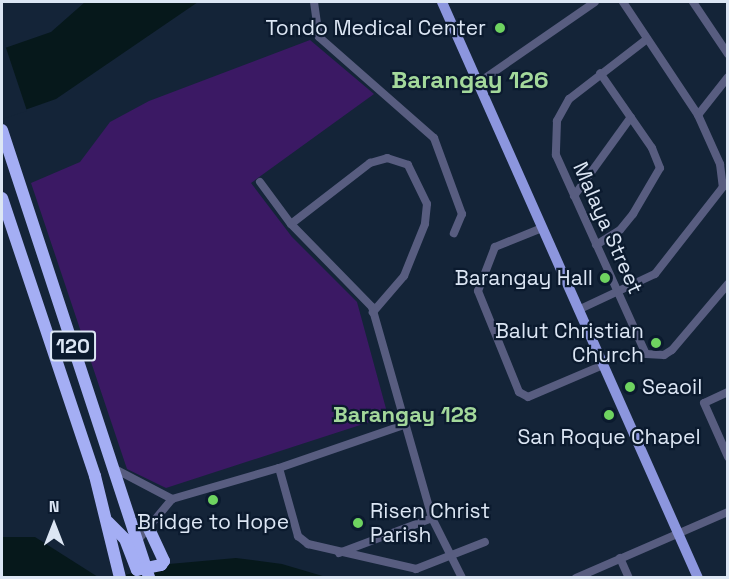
<!DOCTYPE html>
<html>
<head>
<meta charset="utf-8">
<style>
	body { margin:0 }
	#map { position:relative; width:729px; height:579px; overflow:hidden; background:#142438; font-family:"Space Grotesk",sans-serif }
	div>[style] { position:absolute }
	[style*='--x'] { left:calc(var(--x)*1px); top:calc(var(--y)*1px); width:calc(var(--w)*1px); rotate:calc(var(--a)*1deg) }
	.green>* { inset:0; background:#3b1964 }
	.water>* { inset:0; background:#06181b }
	.pier>* { inset:0; background:#142438 }
	.minor>* { height:8px; margin:-4px; padding:0 4px; transform-origin:4px; border-radius:4px; background:#585d80 }
	.major>* { height:10px; margin:-5px; padding:0 5px; transform-origin:5px; border-radius:5px; background:#8c96de }
	.highway>* { height:12px; margin:-6px; padding:0 6px; transform-origin:6px; border-radius:6px; background:#a4aef4 }
	.dots>* { width:16px; height:16px; translate:-50% -50%; box-sizing:border-box; border:3px solid #0b1a2e; border-radius:50% }
	span { translate:-50% -50%; white-space:nowrap; text-align:center; line-height:1.15; -webkit-text-stroke:4.5px #0b1a2e; paint-order:stroke }
	.shield-label span { padding:2px 4px; background:#0b1a2e; border:2px solid; border-radius:4px; -webkit-text-stroke-width:0 }
	.shield-label { font-size:20px; color:#dce6f4; font-weight:700 }
	.poi-label { font-size:21px; color:#dce6f4 }
	.right { translate:-100% -50%; text-align:right }
	.left { translate:0 -50%; text-align:left }
	.street-label { font-size:21px; color:#dce6f4 }
	.neighbourhood-label { font-size:22px; color:#a3d89b; font-weight:700 }
	.quarter-label { font-size:24px; color:#a3d89b; font-weight:700 }
	.frame { position:absolute; inset:0; border:3px solid #dce6f4; pointer-events:none }
	.north { position:absolute; left:24px; top:495px; width:60px; height:60px; -webkit-text-stroke:4px #0b1a2e; paint-order:stroke; rotate:0deg; font-size:16px; font-weight:700; line-height:24px; text-align:center; color:#dce6f4 }
	.north::after { content:''; display:block; margin:auto; width:21px; height:27px; background:#dce6f4; clip-path:polygon(50% 0,100% 100%,50% 72%,0 100%) }
</style>
</head>
<body>
<div id="map">
	<div class="green">
		<i style="clip-path:polygon(310px 40px,374px 94px,251px 183px,292px 237px,357px 302px,388px 416px,166px 488px,127px 469px,31px 183px,80px 162px,110px 122px,149px 101px)"></i>
	</div>
	<div class="water">
		<i style="clip-path:polygon(85px 2px,198px 2px,56px 99px,2px 118px,2px 49px,51px 32px)"></i>
		<i style="clip-path:polygon(2px 537px,35px 537px,98px 577px,2px 577px)"></i>
		<i style="clip-path:polygon(236px 558px,282px 564px,326px 577px,113px 578px,169px 564px)"></i>
	</div>
	<div class="pier">
		<i style="clip-path:polygon(5px 45px,27px 111px,2px 119px,2px 46px)"></i>
	</div>
	<div class="minor">
		<i style="--x:314;--y:2;--w:35;--a:82"></i>
		<i style="--x:319;--y:37;--w:153;--a:41.3"></i>
		<i style="--x:434;--y:138;--w:81;--a:69.8"></i>
		<i style="--x:462;--y:214;--w:21;--a:113"></i>
		<i style="--x:623;--y:2;--w:136;--a:56.4"></i>
		<i style="--x:698;--y:115;--w:54;--a:65.8"></i>
		<i style="--x:720;--y:164;--w:23;--a:83"></i>
		<i style="--x:693;--y:2;--w:63;--a:56.1"></i>
		<i style="--x:647;--y:39;--w:98;--a:142.4"></i>
		<i style="--x:569;--y:99;--w:25;--a:119"></i>
		<i style="--x:557;--y:121;--w:34;--a:92"></i>
		<i style="--x:556;--y:155;--w:218;--a:65.7"></i>
		<i style="--x:646;--y:354;--w:18;--a:3"></i>
		<i style="--x:664;--y:355;--w:9;--a:-32"></i>
		<i style="--x:672;--y:350;--w:87;--a:-49.7"></i>
		<i style="--x:478;--y:83;--w:142;--a:-34.7"></i>
		<i style="--x:698;--y:115;--w:48;--a:-51.7"></i>
		<i style="--x:260;--y:182;--w:52;--a:53.6"></i>
		<i style="--x:291;--y:224;--w:116;--a:45.7"></i>
		<i style="--x:372;--y:307;--w:219;--a:74.1"></i>
		<i style="--x:432;--y:518;--w:67;--a:63.4"></i>
		<i style="--x:574;--y:196;--w:97;--a:-54.2"></i>
		<i style="--x:291;--y:224;--w:100;--a:-37.7"></i>
		<i style="--x:370;--y:163;--w:18;--a:-16"></i>
		<i style="--x:387;--y:158;--w:22;--a:18"></i>
		<i style="--x:408;--y:165;--w:43;--a:64"></i>
		<i style="--x:427;--y:204;--w:20;--a:96"></i>
		<i style="--x:425;--y:224;--w:56;--a:112"></i>
		<i style="--x:404;--y:276;--w:48;--a:130.7"></i>
		<i style="--x:542;--y:228;--w:51;--a:158"></i>
		<i style="--x:495;--y:247;--w:47;--a:111.1"></i>
		<i style="--x:478;--y:291;--w:109;--a:67.9"></i>
		<i style="--x:519;--y:392;--w:10;--a:29"></i>
		<i style="--x:528;--y:397;--w:82;--a:-23.1"></i>
		<i style="--x:596;--y:245;--w:28;--a:-32"></i>
		<i style="--x:620;--y:230;--w:21;--a:-51"></i>
		<i style="--x:633;--y:214;--w:53;--a:-59.6"></i>
		<i style="--x:660;--y:168;--w:22;--a:-112"></i>
		<i style="--x:652;--y:148;--w:91;--a:-124.7"></i>
		<i style="--x:578;--y:310;--w:85;--a:-25.1"></i>
		<i style="--x:655;--y:274;--w:115;--a:-52"></i>
		<i style="--x:728;--y:392;--w:26;--a:155"></i>
		<i style="--x:704;--y:403;--w:59;--a:66"></i>
		<i style="--x:113;--y:468;--w:67;--a:27.7"></i>
		<i style="--x:279;--y:468;--w:71;--a:74.4"></i>
		<i style="--x:298;--y:536;--w:13;--a:39"></i>
		<i style="--x:308;--y:544;--w:111;--a:13"></i>
		<i style="--x:416;--y:569;--w:74;--a:-21.4"></i>
		<i style="--x:138;--y:540;--w:53;--a:-50.3"></i>
		<i style="--x:172;--y:499;--w:111;--a:-16.2"></i>
		<i style="--x:279;--y:468;--w:132;--a:-19"></i>
		<i style="--x:339;--y:553;--w:99;--a:-20.6"></i>
		<i style="--x:620;--y:558;--w:22;--a:66"></i>
		<i style="--x:576;--y:578;--w:166;--a:-23.5"></i>
	</div>
	<div class="major">
		<i style="--x:442;--y:2;--w:630;--a:66.04"></i>
	</div>
	<div class="highway">
		<i style="--x:2;--y:130;--w:472;--a:71.8"></i>
		<i style="--x:2;--y:198;--w:293;--a:71.5"></i>
		<i style="--x:95;--y:476;--w:105;--a:76.2"></i>
		<i style="--x:108;--y:522;--w:24;--a:45"></i>
		<i style="--x:125;--y:539;--w:33;--a:69"></i>
		<i style="--x:137;--y:570;--w:25;--a:-12"></i>
		<i style="--x:161;--y:565;--w:5;--a:-53"></i>
		<i style="--x:164;--y:561;--w:40;--a:-115"></i>
	</div>
	<div class="dots">
		<i style="left:500px;top:28px;background:#6ed360"></i>
		<i style="left:605px;top:278px;background:#6ed360"></i>
		<i style="left:656px;top:343px;background:#6ed360"></i>
		<i style="left:630px;top:387px;background:#6ed360"></i>
		<i style="left:609px;top:415px;background:#6ed360"></i>
		<i style="left:213px;top:500px;background:#6ed360"></i>
		<i style="left:358px;top:523px;background:#6ed360"></i>
	</div>
	<div class="shield-label">
		<span style="left:73px;top:346px">120</span>
	</div>
	<div class="poi-label">
		<span class="right" style="left:486px;top:28px">Tondo Medical Center</span>
		<span class="right" style="left:593px;top:278px">Barangay Hall</span>
		<span class="right" style="left:644px;top:343px">Balut Christian<br>Church</span>
		<span class="left" style="left:642px;top:387px">Seaoil</span>
		<span style="left:609px;top:437px">San Roque Chapel</span>
		<span class="left" style="left:370px;top:523px">Risen Christ<br>Parish</span>
		<span style="left:213px;top:522px">Bridge to Hope</span>
	</div>
	<div class="street-label">
		<span style="left:608px;top:228px;rotate:66deg">Malaya Street</span>
	</div>
	<div class="neighbourhood-label">
		<span style="left:405px;top:415px">Barangay 128</span>
	</div>
	<div class="quarter-label">
		<span style="left:470px;top:80px">Barangay 126</span>
	</div>
	<div class="frame"></div>
	<div class="north">N</div>
</div>
</body>
</html>
